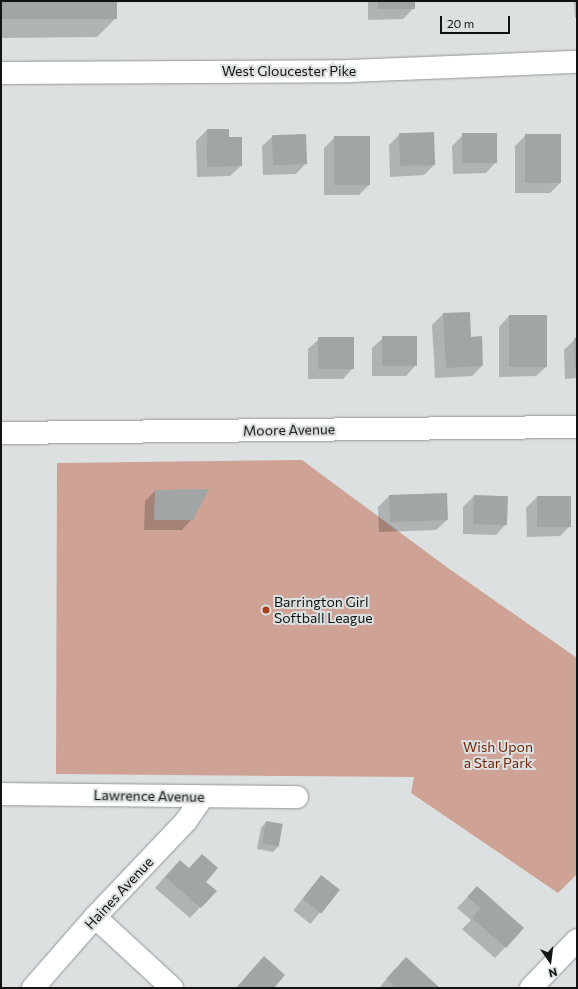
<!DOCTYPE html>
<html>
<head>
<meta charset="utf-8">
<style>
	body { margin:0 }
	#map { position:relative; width:578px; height:989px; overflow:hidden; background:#dce0e1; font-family:Commissioner,sans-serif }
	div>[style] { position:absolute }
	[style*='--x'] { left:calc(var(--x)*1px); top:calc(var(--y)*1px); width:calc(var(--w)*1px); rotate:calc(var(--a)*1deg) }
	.green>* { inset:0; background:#cea395 }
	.shadow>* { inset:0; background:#0003; transform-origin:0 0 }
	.building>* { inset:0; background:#a1a5a6; transform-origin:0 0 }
	.roads { filter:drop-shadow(0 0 1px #929697) drop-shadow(0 0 1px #929697) }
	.minor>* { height:22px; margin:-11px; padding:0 11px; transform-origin:11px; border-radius:11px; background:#fff }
	.major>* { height:22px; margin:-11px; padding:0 11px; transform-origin:11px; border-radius:11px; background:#fff }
	.dots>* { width:11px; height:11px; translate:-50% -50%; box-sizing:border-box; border:2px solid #dce0e1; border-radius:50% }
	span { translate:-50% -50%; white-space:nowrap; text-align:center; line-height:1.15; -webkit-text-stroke:4px #dce0e1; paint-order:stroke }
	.street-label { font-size:14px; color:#121414 }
	.poi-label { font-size:14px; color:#121414 }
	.left { translate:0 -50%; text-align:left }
	.park-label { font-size:14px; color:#722608 }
	.frame { position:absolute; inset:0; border:2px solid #121414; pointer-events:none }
	.north { position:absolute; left:530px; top:941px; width:40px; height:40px; -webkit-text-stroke:3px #dce0e1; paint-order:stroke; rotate:166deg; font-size:11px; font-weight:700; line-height:16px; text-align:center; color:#121414 }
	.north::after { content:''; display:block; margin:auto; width:14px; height:18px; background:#121414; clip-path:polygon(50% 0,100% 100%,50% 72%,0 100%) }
	.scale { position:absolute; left:440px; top:16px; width:70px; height:18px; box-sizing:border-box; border:2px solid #121414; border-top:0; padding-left:5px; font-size:12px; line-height:14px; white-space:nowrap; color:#121414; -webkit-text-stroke:3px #dce0e1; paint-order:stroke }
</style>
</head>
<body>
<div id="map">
	<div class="green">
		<i style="clip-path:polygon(302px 460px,448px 568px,577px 658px,577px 874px,558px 893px,411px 793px,414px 777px,56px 774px,57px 463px)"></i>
	</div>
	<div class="shadow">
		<i style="clip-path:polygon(1px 1px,116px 1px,116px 18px,97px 37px,1px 38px)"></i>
		<i style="clip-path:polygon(368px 1px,414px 1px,414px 8px,403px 19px,368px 20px)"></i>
		<i style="clip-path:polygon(574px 1px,577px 1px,577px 18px,575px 18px)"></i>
		<i style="clip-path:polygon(207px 130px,228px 130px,228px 138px,241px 166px,230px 176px,197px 177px,196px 141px)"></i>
		<i style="clip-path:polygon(400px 134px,434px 165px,424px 175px,390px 177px,389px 145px)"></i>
		<i style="clip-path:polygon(463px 135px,496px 162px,486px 173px,453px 174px,452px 146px)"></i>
		<i style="clip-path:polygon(526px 135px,561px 182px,550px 193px,515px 193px,515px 146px)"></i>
		<i style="clip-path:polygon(273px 136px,306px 163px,296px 174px,263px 175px,262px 146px)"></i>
		<i style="clip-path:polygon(335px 137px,370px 184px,359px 195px,324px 195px,324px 148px)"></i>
		<i style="clip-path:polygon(443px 314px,470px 338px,482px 366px,472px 376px,435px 378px,432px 325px)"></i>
		<i style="clip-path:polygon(509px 316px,547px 366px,536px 376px,499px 377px,499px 327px)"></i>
		<i style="clip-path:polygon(383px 338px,416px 365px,406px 376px,372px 376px,372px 348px)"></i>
		<i style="clip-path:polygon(319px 339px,353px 368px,343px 379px,308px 379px,308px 349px)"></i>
		<i style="clip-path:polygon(575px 339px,577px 339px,577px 378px,565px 379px,564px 350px)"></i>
		<i style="clip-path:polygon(155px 491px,192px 519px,182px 530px,144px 530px,145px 501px)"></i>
		<i style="clip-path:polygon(446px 494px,447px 520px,436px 530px,379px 532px,378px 507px,389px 496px)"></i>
		<i style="clip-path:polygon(474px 496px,507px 497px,506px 524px,496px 535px,463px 534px,463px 507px)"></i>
		<i style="clip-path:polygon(537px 497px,570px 526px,560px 536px,527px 537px,526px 508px)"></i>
		<i style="clip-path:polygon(266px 822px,282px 825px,278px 847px,273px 852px,257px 849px,261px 828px)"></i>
		<i style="clip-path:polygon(169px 872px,205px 882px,200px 907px,190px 918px,155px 888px)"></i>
		<i style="left:321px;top:876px;width:22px;height:44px;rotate:39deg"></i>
		<i style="clip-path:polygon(477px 887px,523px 928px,495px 958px,462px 929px,471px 920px,457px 908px)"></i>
		<i style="clip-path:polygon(395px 969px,438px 988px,379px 988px)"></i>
	</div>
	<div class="building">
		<i style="left:1px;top:1px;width:116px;height:18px"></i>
		<i style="left:378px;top:1px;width:37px;height:8px"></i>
		<i style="clip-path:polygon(207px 129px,229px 129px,229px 137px,242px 137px,242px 166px,207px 167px)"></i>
		<i style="left:434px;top:132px;width:33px;height:35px;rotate:88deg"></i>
		<i style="left:497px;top:133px;width:30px;height:35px;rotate:90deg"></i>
		<i style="left:306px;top:134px;width:30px;height:34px;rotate:88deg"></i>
		<i style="left:525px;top:134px;width:36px;height:49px"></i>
		<i style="left:334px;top:136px;width:36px;height:49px"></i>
		<i style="clip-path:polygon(470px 312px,471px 337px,482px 336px,483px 366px,446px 368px,443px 313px)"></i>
		<i style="left:509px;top:315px;width:38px;height:52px"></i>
		<i style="left:417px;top:336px;width:30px;height:35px;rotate:90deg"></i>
		<i style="left:354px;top:337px;width:32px;height:36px;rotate:90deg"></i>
		<i style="clip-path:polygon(574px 338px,577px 338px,577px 368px,575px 368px)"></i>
		<i style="clip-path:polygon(209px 489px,193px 520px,154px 520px,155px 490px)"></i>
		<i style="left:447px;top:493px;width:27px;height:58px;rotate:88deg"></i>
		<i style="left:474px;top:495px;width:34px;height:29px;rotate:2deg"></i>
		<i style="left:537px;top:496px;width:34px;height:31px"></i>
		<i style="left:266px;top:821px;width:17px;height:23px;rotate:10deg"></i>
		<i style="clip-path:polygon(202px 854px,218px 868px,206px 882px,217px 891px,201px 908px,165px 877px,180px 860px,189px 868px)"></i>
		<i style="left:321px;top:875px;width:24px;height:30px;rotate:38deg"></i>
		<i style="clip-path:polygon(477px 886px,524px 928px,506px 948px,472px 918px,481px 908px,467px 897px)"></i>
		<i style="clip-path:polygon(264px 956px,285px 975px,274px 988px,236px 988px)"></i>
		<i style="clip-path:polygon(406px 957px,440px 988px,396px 988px,386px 979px)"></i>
	</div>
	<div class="roads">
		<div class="minor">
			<i style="--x:1;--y:433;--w:576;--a:-0.6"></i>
			<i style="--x:1;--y:794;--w:296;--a:0.6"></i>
			<i style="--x:95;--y:917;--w:105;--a:42.7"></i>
			<i style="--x:33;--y:988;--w:94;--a:-48.9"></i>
			<i style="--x:95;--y:917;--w:132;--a:-46.5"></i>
			<i style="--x:186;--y:821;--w:29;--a:-55"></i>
			<i style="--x:531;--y:988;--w:66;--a:-46.2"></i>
		</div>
		<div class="major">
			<i style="--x:1;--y:73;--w:348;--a:-0.3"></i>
			<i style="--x:349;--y:71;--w:228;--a:-2.3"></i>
		</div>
	</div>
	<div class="dots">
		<i style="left:266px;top:610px;background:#a53f19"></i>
	</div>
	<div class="street-label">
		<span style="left:289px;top:71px">West Gloucester Pike</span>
		<span style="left:289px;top:430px;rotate:-1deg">Moore Avenue</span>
		<span style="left:149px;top:796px;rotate:1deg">Lawrence Avenue</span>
		<span style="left:119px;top:893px;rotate:-47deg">Haines Avenue</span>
	</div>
	<div class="poi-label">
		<span class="left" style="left:274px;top:610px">Barrington Girl<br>Softball League</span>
	</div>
	<div class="park-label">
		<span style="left:498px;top:755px">Wish Upon<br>a Star Park</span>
	</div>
	<div class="frame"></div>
	<div class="north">N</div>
	<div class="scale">20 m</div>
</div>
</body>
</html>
